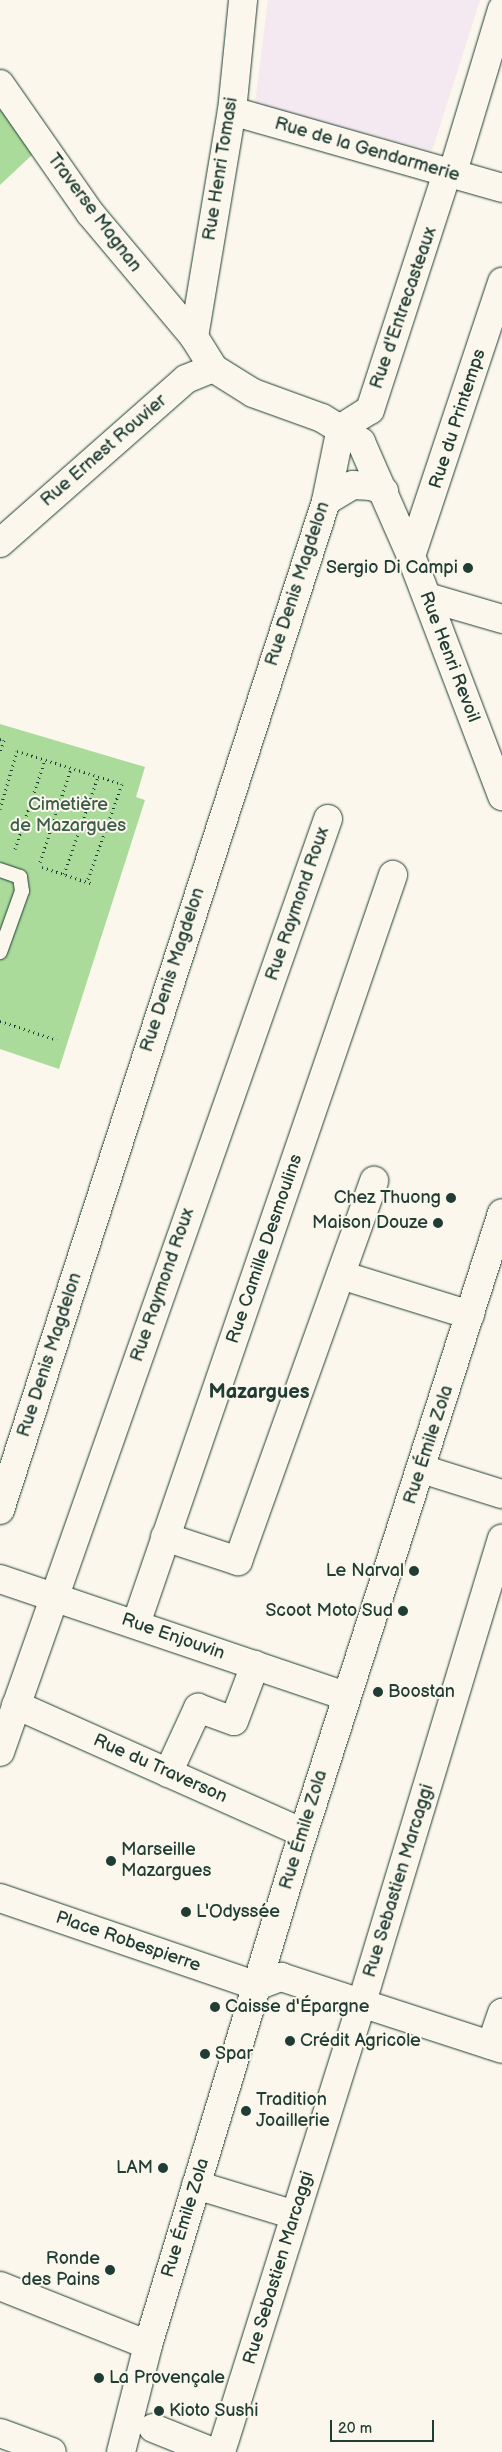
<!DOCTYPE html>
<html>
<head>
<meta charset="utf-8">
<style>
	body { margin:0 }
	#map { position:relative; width:502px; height:2452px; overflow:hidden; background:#fbf7ec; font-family:"Balsamiq Sans",sans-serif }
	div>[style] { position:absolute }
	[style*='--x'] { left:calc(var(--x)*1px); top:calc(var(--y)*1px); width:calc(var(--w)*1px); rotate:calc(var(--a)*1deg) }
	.built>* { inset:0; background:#f4e9f0 }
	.green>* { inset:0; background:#aadb9b }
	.path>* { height:3px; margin-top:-1.5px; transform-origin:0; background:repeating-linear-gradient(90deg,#1f3d34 0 1px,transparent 0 5px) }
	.roads { filter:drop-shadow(0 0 1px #1f3d34) drop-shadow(0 0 1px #1f3d34) }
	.lane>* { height:14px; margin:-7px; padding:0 7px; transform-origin:7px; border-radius:7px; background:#fbf7ec }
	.street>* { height:28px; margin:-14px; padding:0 14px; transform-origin:14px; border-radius:14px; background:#fbf7ec }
	.secondary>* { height:28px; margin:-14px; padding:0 14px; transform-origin:14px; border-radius:14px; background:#fbf7ec }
	.dots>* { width:14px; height:14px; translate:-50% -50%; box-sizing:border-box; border:2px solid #fbf7ec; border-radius:50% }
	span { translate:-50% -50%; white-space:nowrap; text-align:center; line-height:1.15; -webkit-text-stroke:4px #fbf7ec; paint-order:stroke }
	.street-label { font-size:18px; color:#1f3d34 }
	.poi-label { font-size:18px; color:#1f3d34 }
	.right { translate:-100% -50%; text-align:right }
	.left { translate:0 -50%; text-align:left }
	.park-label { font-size:18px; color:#3b5d49 }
	.quarter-label { font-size:20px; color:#1f3d34; font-weight:700 }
	.scale { position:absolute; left:330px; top:2420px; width:104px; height:22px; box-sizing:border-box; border:2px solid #1f3d34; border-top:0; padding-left:6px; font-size:15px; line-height:18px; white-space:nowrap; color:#1f3d34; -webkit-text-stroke:4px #fbf7ec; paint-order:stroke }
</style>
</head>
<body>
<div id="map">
	<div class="built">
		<i style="clip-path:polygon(268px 0,480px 0,432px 151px,255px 104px)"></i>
	</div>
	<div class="green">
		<i style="clip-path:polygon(0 101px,33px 154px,0 185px)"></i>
		<i style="clip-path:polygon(0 724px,145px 767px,136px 797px,145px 800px,59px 1069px,0 1049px)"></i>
	</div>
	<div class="path">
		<i style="--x:0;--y:739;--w:4;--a:14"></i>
		<i style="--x:4;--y:740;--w:13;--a:108"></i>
		<i style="--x:0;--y:809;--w:60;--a:-73.7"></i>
		<i style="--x:17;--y:751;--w:110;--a:17.4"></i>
		<i style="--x:122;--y:784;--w:104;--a:109.7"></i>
		<i style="--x:15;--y:849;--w:94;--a:-71.4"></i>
		<i style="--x:40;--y:862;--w:99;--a:-71.7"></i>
		<i style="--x:42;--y:867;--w:54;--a:18.4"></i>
		<i style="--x:64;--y:874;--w:103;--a:-70.7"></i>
		<i style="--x:0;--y:1021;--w:60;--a:18.4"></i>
	</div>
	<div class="roads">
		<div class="lane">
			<i style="--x:0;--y:870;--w:21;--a:19"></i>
			<i style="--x:20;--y:877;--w:14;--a:82"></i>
			<i style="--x:22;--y:891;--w:65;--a:109.8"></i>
		</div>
		<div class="street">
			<i style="--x:232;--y:111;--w:281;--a:15.9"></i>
			<i style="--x:452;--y:175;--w:173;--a:-73.2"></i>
			<i style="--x:194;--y:337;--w:229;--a:-80.5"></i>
			<i style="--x:232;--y:111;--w:112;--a:-84.3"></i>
			<i style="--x:326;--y:501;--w:31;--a:-31"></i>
			<i style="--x:353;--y:485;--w:18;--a:3"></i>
			<i style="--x:371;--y:486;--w:14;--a:21"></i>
			<i style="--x:0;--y:543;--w:248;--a:-41.4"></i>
			<i style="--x:186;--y:379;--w:29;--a:-22"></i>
			<i style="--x:411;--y:556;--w:289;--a:-71.6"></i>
			<i style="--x:341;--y:1275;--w:135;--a:17.2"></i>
			<i style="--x:422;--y:1469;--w:84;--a:17.4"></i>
			<i style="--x:0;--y:1510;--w:1060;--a:-72.09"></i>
			<i style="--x:326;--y:501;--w:75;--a:-78.4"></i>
			<i style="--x:341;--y:428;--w:34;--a:-32"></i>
			<i style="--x:370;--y:410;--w:249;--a:-72"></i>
			<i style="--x:165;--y:1537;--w:77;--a:18.2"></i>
			<i style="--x:238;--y:1561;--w:404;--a:-70.3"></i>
			<i style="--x:0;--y:1579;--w:364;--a:18.7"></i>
			<i style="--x:136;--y:1624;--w:792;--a:-71.06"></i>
			<i style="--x:16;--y:1705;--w:314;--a:24"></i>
			<i style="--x:0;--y:1752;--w:989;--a:-70.63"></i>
			<i style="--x:168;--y:1773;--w:72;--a:-65.2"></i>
			<i style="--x:198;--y:1708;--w:38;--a:20"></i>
			<i style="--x:234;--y:1721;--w:60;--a:-69.4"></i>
			<i style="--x:0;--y:1898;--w:272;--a:18.9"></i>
			<i style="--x:257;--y:1986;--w:26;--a:-21"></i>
			<i style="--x:281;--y:1977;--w:232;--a:18"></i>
			<i style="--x:491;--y:2045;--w:34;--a:-71"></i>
			<i style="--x:196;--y:2185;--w:103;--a:16.9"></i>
			<i style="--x:153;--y:2428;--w:65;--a:21.8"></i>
			<i style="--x:0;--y:2433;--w:55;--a:20.1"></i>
			<i style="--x:221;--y:2452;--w:472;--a:-72.6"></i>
			<i style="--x:362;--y:2002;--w:484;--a:-73.2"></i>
		</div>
		<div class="secondary">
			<i style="--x:0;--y:84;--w:157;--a:55.1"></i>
			<i style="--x:90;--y:213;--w:162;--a:50"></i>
			<i style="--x:194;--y:337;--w:36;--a:58"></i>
			<i style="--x:213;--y:368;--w:47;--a:32"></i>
			<i style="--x:253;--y:393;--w:73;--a:19.9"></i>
			<i style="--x:322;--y:418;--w:46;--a:31.6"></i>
			<i style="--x:361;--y:442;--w:124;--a:66.3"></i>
			<i style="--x:411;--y:556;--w:257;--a:69.2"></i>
			<i style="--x:427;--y:597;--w:78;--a:16.3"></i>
			<i style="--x:0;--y:2286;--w:159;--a:21.7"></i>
			<i style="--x:121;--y:2452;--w:110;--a:-75.8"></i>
			<i style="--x:148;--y:2345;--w:508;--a:-73.17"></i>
			<i style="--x:295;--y:1859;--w:678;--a:-72.23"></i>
		</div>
	</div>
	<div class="dots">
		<i style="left:468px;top:568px;background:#1f3d34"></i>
		<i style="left:451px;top:1198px;background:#1f3d34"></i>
		<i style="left:438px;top:1223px;background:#1f3d34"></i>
		<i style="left:414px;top:1571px;background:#1f3d34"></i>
		<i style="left:403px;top:1611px;background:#1f3d34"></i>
		<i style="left:378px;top:1692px;background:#1f3d34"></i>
		<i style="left:111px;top:1861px;background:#1f3d34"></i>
		<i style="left:186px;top:1912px;background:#1f3d34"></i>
		<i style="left:215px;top:2007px;background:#1f3d34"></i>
		<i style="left:290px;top:2041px;background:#1f3d34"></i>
		<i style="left:205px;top:2054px;background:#1f3d34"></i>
		<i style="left:246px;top:2111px;background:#1f3d34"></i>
		<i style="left:163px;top:2168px;background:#1f3d34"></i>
		<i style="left:110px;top:2270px;background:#1f3d34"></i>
		<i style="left:99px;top:2378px;background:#1f3d34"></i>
		<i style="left:159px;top:2411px;background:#1f3d34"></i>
	</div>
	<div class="street-label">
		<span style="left:367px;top:150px;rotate:16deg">Rue de la Gendarmerie</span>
		<span style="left:221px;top:169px;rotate:-81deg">Rue Henri Tomasi</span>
		<span style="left:94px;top:213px;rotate:53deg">Traverse Magnan</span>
		<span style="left:404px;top:308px;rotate:-71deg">Rue d'Entrecasteaux</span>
		<span style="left:458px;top:419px;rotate:-72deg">Rue du Printemps</span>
		<span style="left:104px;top:451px;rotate:-41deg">Rue Ernest Rouvier</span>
		<span style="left:298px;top:584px;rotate:-72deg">Rue Denis Magdelon</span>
		<span style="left:449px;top:657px;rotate:69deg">Rue Henri Revoil</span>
		<span style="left:298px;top:904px;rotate:-71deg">Rue Raymond Roux</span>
		<span style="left:173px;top:970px;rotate:-72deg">Rue Denis Magdelon</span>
		<span style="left:265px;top:1249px;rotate:-71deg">Rue Camille Desmoulins</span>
		<span style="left:163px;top:1285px;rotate:-71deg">Rue Raymond Roux</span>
		<span style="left:50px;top:1355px;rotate:-72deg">Rue Denis Magdelon</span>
		<span style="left:429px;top:1445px;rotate:-72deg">Rue Émile Zola</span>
		<span style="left:173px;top:1637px;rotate:19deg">Rue Enjouvin</span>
		<span style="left:160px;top:1769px;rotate:24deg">Rue du Traverson</span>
		<span style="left:304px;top:1830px;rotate:-73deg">Rue Émile Zola</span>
		<span style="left:399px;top:1881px;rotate:-73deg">Rue Sebastien Marcaggi</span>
		<span style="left:128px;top:1942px;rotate:19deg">Place Robespierre</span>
		<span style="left:186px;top:2218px;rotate:-73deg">Rue Émile Zola</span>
		<span style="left:279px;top:2268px;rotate:-73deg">Rue Sebastien Marcaggi</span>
	</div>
	<div class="poi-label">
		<span class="right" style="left:458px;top:568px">Sergio Di Campi</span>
		<span class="right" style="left:441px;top:1198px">Chez Thuong</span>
		<span class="right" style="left:428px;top:1223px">Maison Douze</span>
		<span class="right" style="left:404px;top:1571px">Le Narval</span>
		<span class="right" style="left:393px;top:1611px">Scoot Moto Sud</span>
		<span class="left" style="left:388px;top:1692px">Boostan</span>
		<span class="left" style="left:121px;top:1861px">Marseille<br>Mazargues</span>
		<span class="left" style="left:196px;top:1912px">L'Odyssée</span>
		<span class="left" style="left:225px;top:2007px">Caisse d'Épargne</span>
		<span class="left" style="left:300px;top:2041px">Crédit Agricole</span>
		<span class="left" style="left:215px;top:2054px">Spar</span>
		<span class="left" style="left:256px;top:2111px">Tradition<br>Joaillerie</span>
		<span class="right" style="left:153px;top:2168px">LAM</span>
		<span class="right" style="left:100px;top:2270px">Ronde<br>des Pains</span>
		<span class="left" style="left:109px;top:2378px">La Provençale</span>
		<span class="left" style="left:169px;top:2411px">Kioto Sushi</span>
	</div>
	<div class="park-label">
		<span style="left:68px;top:816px">Cimetière<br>de Mazargues</span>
	</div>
	<div class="quarter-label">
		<span style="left:259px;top:1392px">Mazargues</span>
	</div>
	<div class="scale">20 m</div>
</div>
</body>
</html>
